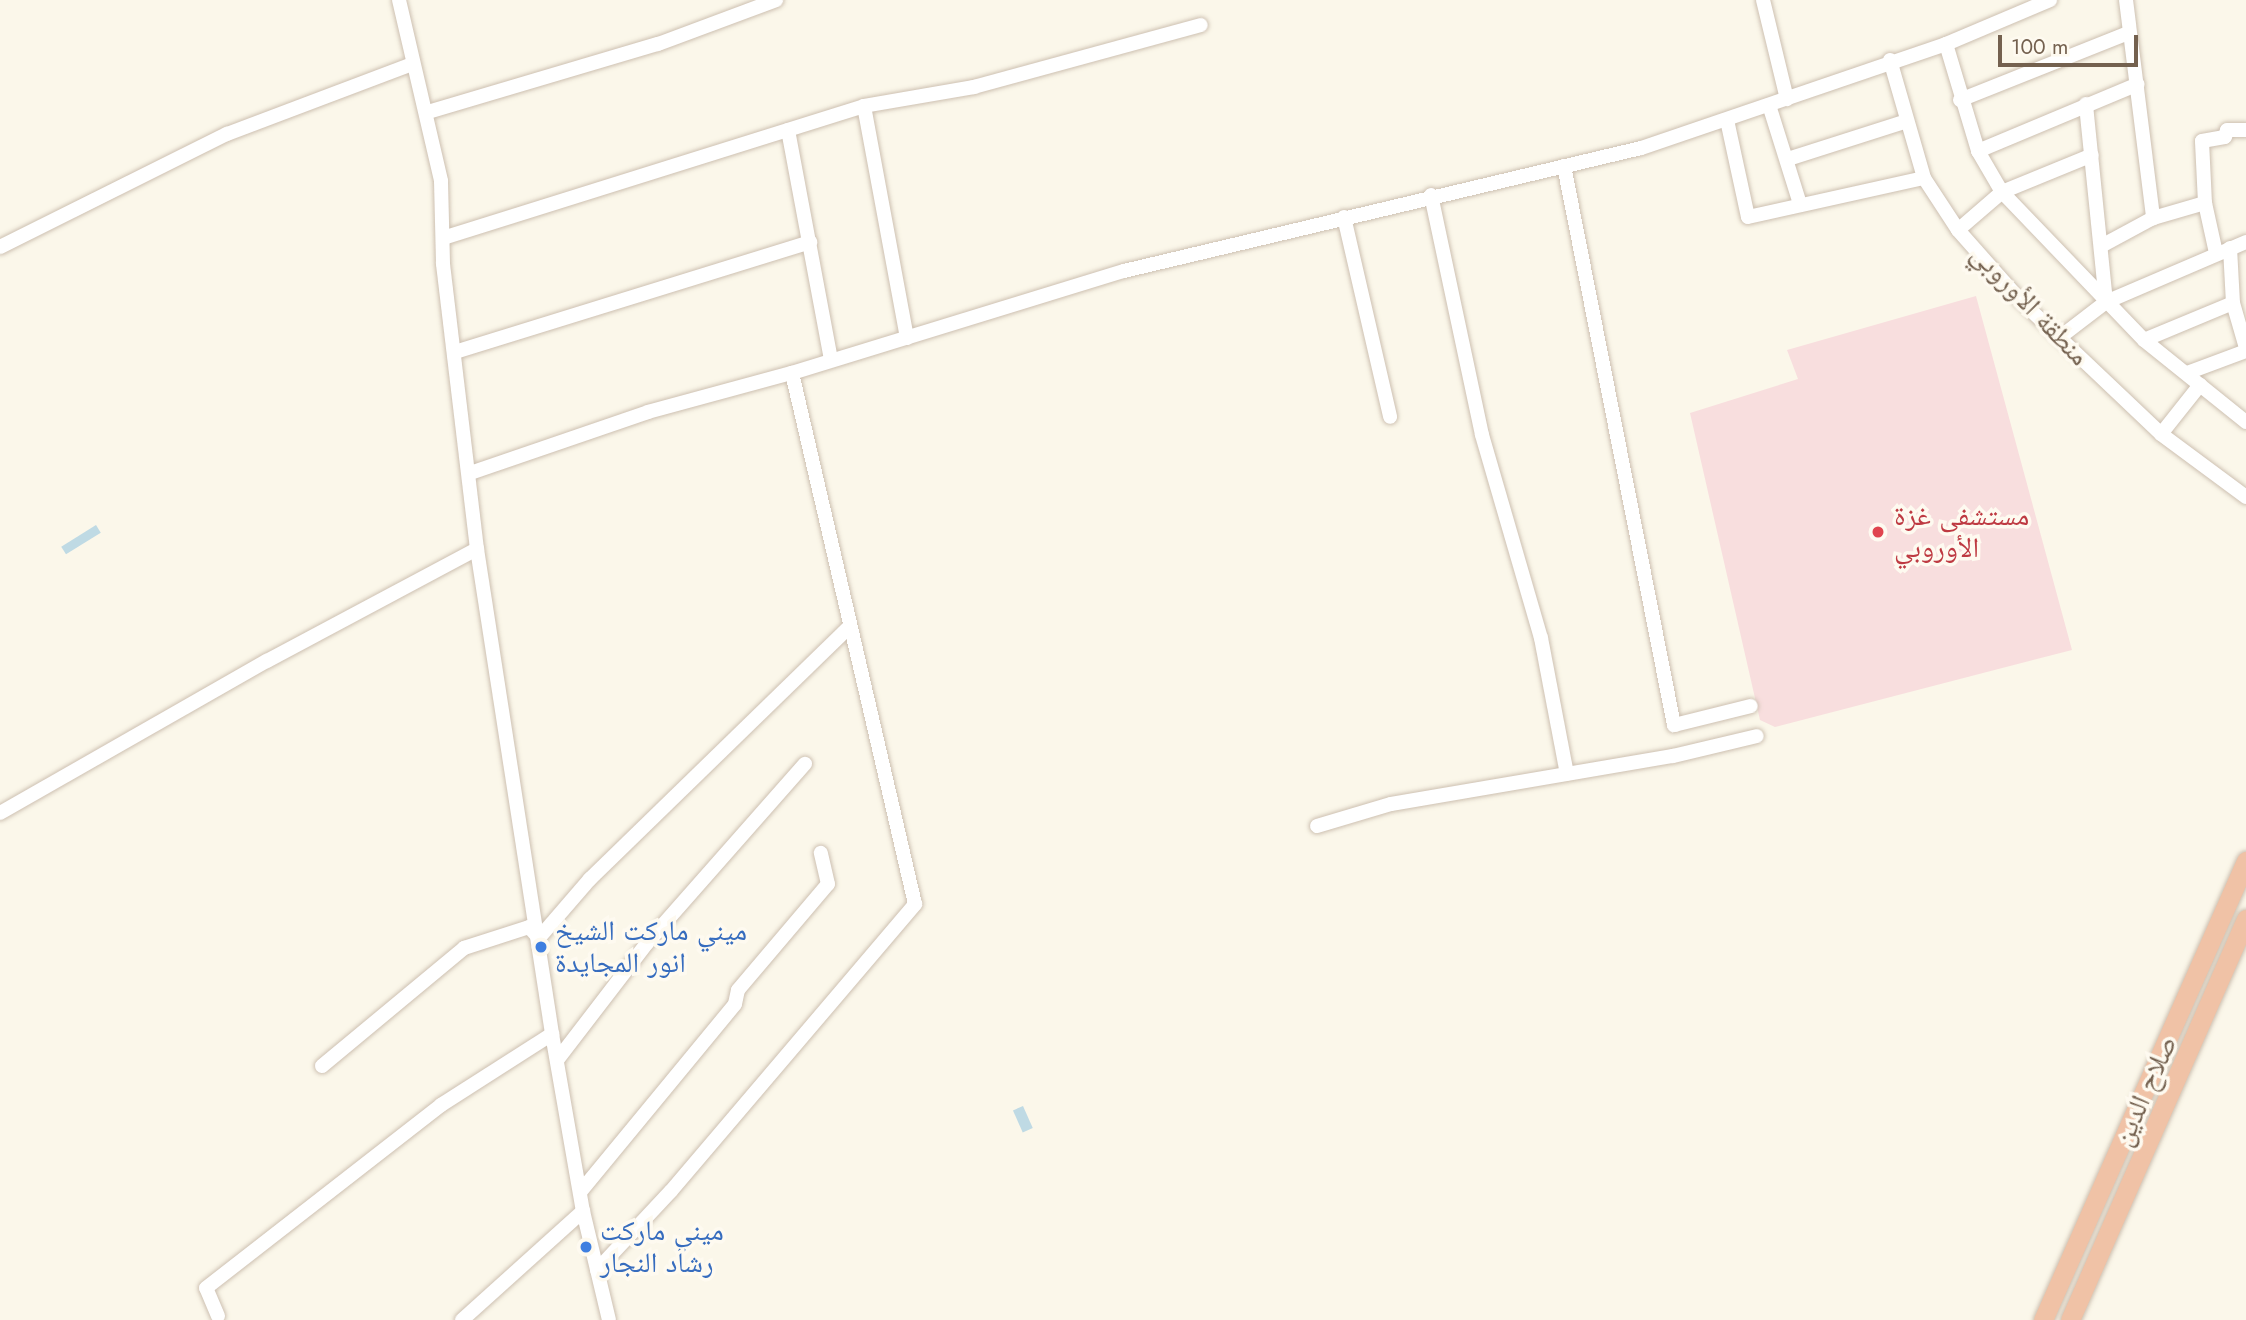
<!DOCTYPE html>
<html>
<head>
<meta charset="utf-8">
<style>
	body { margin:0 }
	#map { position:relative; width:2246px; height:1320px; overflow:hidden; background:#fbf7ea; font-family:Jost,"Noto Naskh Arabic",sans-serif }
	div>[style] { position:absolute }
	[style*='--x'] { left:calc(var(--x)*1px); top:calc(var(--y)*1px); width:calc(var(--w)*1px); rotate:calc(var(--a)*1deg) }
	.medical>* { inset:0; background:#f8dede }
	.water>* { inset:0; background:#bfdae4; transform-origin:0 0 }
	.roads { filter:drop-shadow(0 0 2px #cdc0b1) drop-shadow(0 0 2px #cdc0b1) }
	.minor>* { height:14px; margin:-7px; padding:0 7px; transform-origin:7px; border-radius:7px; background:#fff }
	.highway>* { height:19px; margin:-9.5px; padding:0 9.5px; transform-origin:9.5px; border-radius:9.5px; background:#f0c2a6 }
	.dots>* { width:19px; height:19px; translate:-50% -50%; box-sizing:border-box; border:4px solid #fefaf0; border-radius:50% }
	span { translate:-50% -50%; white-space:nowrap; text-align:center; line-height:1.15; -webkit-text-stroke:7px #fefaf0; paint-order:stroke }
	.street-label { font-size:28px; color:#74614f }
	.health-label { font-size:28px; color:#be3a42 }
	.left { translate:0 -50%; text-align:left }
	.shop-label { font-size:28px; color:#366cbe }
	.scale { position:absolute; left:1998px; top:35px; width:140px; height:32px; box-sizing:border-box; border:4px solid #74614f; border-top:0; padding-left:9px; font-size:21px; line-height:24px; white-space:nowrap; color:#74614f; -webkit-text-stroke:5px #fefaf0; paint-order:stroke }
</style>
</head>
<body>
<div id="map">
	<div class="medical">
		<i style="clip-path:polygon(1976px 296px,2072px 650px,1775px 727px,1760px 720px,1690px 413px,1798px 379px,1787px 350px)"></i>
	</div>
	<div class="water">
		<i style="left:96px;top:525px;width:9px;height:41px;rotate:58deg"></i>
		<i style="left:1023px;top:1106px;width:24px;height:11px;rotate:66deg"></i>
	</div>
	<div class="roads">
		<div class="minor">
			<i style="--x:399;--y:0;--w:186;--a:76.9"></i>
			<i style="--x:441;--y:181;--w:83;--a:88.6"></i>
			<i style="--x:443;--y:264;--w:287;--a:83.2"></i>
			<i style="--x:477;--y:549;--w:491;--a:81.2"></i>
			<i style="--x:552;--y:1034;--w:180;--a:80.1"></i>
			<i style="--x:583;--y:1211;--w:112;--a:76.6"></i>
			<i style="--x:1763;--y:0;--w:102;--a:76.4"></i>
			<i style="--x:2126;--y:0;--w:220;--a:82.9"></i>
			<i style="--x:2153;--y:218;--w:54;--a:-16.1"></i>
			<i style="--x:1946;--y:44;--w:112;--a:73.3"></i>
			<i style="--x:1978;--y:151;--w:48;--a:59.7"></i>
			<i style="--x:2002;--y:192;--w:205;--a:46.2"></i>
			<i style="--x:2144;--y:340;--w:131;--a:38.8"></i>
			<i style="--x:1890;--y:60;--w:123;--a:73.9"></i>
			<i style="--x:1924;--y:178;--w:62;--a:56.8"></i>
			<i style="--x:1958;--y:230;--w:95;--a:48.4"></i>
			<i style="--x:2021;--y:301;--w:193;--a:43.5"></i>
			<i style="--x:2161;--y:434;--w:106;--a:36.5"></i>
			<i style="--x:1960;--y:100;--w:181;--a:-21.7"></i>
			<i style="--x:1769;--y:105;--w:104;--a:72.6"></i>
			<i style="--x:864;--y:106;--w:236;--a:79.5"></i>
			<i style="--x:428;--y:112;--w:240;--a:-16.5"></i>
			<i style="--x:658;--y:44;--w:126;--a:-20.4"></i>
			<i style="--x:1727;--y:120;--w:99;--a:77.8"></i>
			<i style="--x:1748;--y:217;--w:180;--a:-12.5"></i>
			<i style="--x:788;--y:130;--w:233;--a:79.4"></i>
			<i style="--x:1978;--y:151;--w:173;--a:-22.7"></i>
			<i style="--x:1788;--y:159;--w:125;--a:-17.7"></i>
			<i style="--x:1564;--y:166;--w:570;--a:78.87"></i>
			<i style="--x:1674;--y:725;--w:79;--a:-13.9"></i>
			<i style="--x:1431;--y:195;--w:245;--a:78"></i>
			<i style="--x:1482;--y:435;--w:211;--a:73.8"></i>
			<i style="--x:1541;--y:638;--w:138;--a:79.2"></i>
			<i style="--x:1344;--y:217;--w:205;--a:77"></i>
			<i style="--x:1958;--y:230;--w:58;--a:-40.8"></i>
			<i style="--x:2002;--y:192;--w:97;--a:-22.3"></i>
			<i style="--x:443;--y:238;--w:441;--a:-17.4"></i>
			<i style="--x:864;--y:106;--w:112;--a:-9.8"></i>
			<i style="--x:974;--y:87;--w:235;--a:-15.3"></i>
			<i style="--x:2103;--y:245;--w:57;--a:-28.4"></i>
			<i style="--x:0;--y:247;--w:254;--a:-26.5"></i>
			<i style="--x:227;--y:134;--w:196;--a:-20.7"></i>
			<i style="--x:2230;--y:248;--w:55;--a:86.9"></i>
			<i style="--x:2233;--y:303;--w:47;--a:73.9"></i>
			<i style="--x:2216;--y:253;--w:51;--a:-102.4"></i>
			<i style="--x:2205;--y:203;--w:62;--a:-92.8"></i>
			<i style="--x:2202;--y:141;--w:23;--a:-10"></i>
			<i style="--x:2225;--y:137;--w:7;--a:-74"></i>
			<i style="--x:2227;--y:130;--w:19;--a:0"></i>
			<i style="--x:2106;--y:302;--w:152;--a:-23.2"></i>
			<i style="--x:2059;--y:338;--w:59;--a:-37.5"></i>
			<i style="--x:2106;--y:302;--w:199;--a:-95.8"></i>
			<i style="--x:2144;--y:340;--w:96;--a:-22.6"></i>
			<i style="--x:455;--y:352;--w:372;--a:-17.2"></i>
			<i style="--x:2187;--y:373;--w:63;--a:-20.4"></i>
			<i style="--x:2161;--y:434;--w:63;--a:-51.5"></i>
			<i style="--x:470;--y:473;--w:188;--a:-18.9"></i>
			<i style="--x:648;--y:412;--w:149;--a:-15.2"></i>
			<i style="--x:792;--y:373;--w:347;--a:-17.1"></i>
			<i style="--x:1124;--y:271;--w:531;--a:-13.38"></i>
			<i style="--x:1641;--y:148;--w:322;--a:-18.8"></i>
			<i style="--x:1946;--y:44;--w:113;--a:-22.9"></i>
			<i style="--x:0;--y:813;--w:307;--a:-29.7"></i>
			<i style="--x:267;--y:661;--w:238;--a:-28.1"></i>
			<i style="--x:1317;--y:826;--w:77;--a:-16.6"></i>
			<i style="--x:1391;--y:804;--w:286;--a:-9.7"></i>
			<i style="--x:1673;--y:756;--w:86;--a:-13.4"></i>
			<i style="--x:558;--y:1059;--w:146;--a:-52.5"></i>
			<i style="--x:647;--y:943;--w:239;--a:-48.6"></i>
			<i style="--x:322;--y:1066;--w:185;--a:-39.7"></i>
			<i style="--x:464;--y:948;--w:68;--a:-17.9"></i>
			<i style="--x:529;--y:927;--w:15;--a:48"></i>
			<i style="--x:539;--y:938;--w:78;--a:-49.2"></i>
			<i style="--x:590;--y:879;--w:360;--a:-44.2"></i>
			<i style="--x:581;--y:1191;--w:242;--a:-50.5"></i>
			<i style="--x:735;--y:1004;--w:14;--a:-78"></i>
			<i style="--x:738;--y:990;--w:139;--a:-49.7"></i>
			<i style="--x:828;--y:884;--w:32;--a:-103"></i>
			<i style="--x:597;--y:1270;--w:108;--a:-46.9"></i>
			<i style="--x:671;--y:1191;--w:377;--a:-49.6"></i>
			<i style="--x:915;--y:904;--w:545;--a:-103.04"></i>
			<i style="--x:218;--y:1316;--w:30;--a:-113"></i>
			<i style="--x:206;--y:1288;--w:298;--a:-37.9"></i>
			<i style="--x:441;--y:1105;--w:132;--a:-32.6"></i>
			<i style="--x:462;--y:1320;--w:163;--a:-42"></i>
		</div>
		<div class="highway">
			<i style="--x:2043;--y:1320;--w:502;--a:-66.14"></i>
			<i style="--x:2070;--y:1320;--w:438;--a:-66.3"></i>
		</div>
	</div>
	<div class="dots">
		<i style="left:1878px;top:532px;background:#e0444e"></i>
		<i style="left:541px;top:947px;background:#3f7fe0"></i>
		<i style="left:586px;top:1247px;background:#3f7fe0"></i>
	</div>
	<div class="street-label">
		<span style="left:2030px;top:305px;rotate:46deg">منطقة الأوروبي</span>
		<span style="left:2145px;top:1091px;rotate:-66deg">صلاح الدين</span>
	</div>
	<div class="health-label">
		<span class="left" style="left:1894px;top:532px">مستشفى غزة<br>الأوروبي</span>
	</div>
	<div class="shop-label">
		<span class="left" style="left:555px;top:947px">ميني ماركت الشيخ<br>انور المجايدة</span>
		<span class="left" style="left:600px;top:1247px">ميني ماركت<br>رشاد النجار</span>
	</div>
	<div class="scale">100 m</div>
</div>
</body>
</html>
